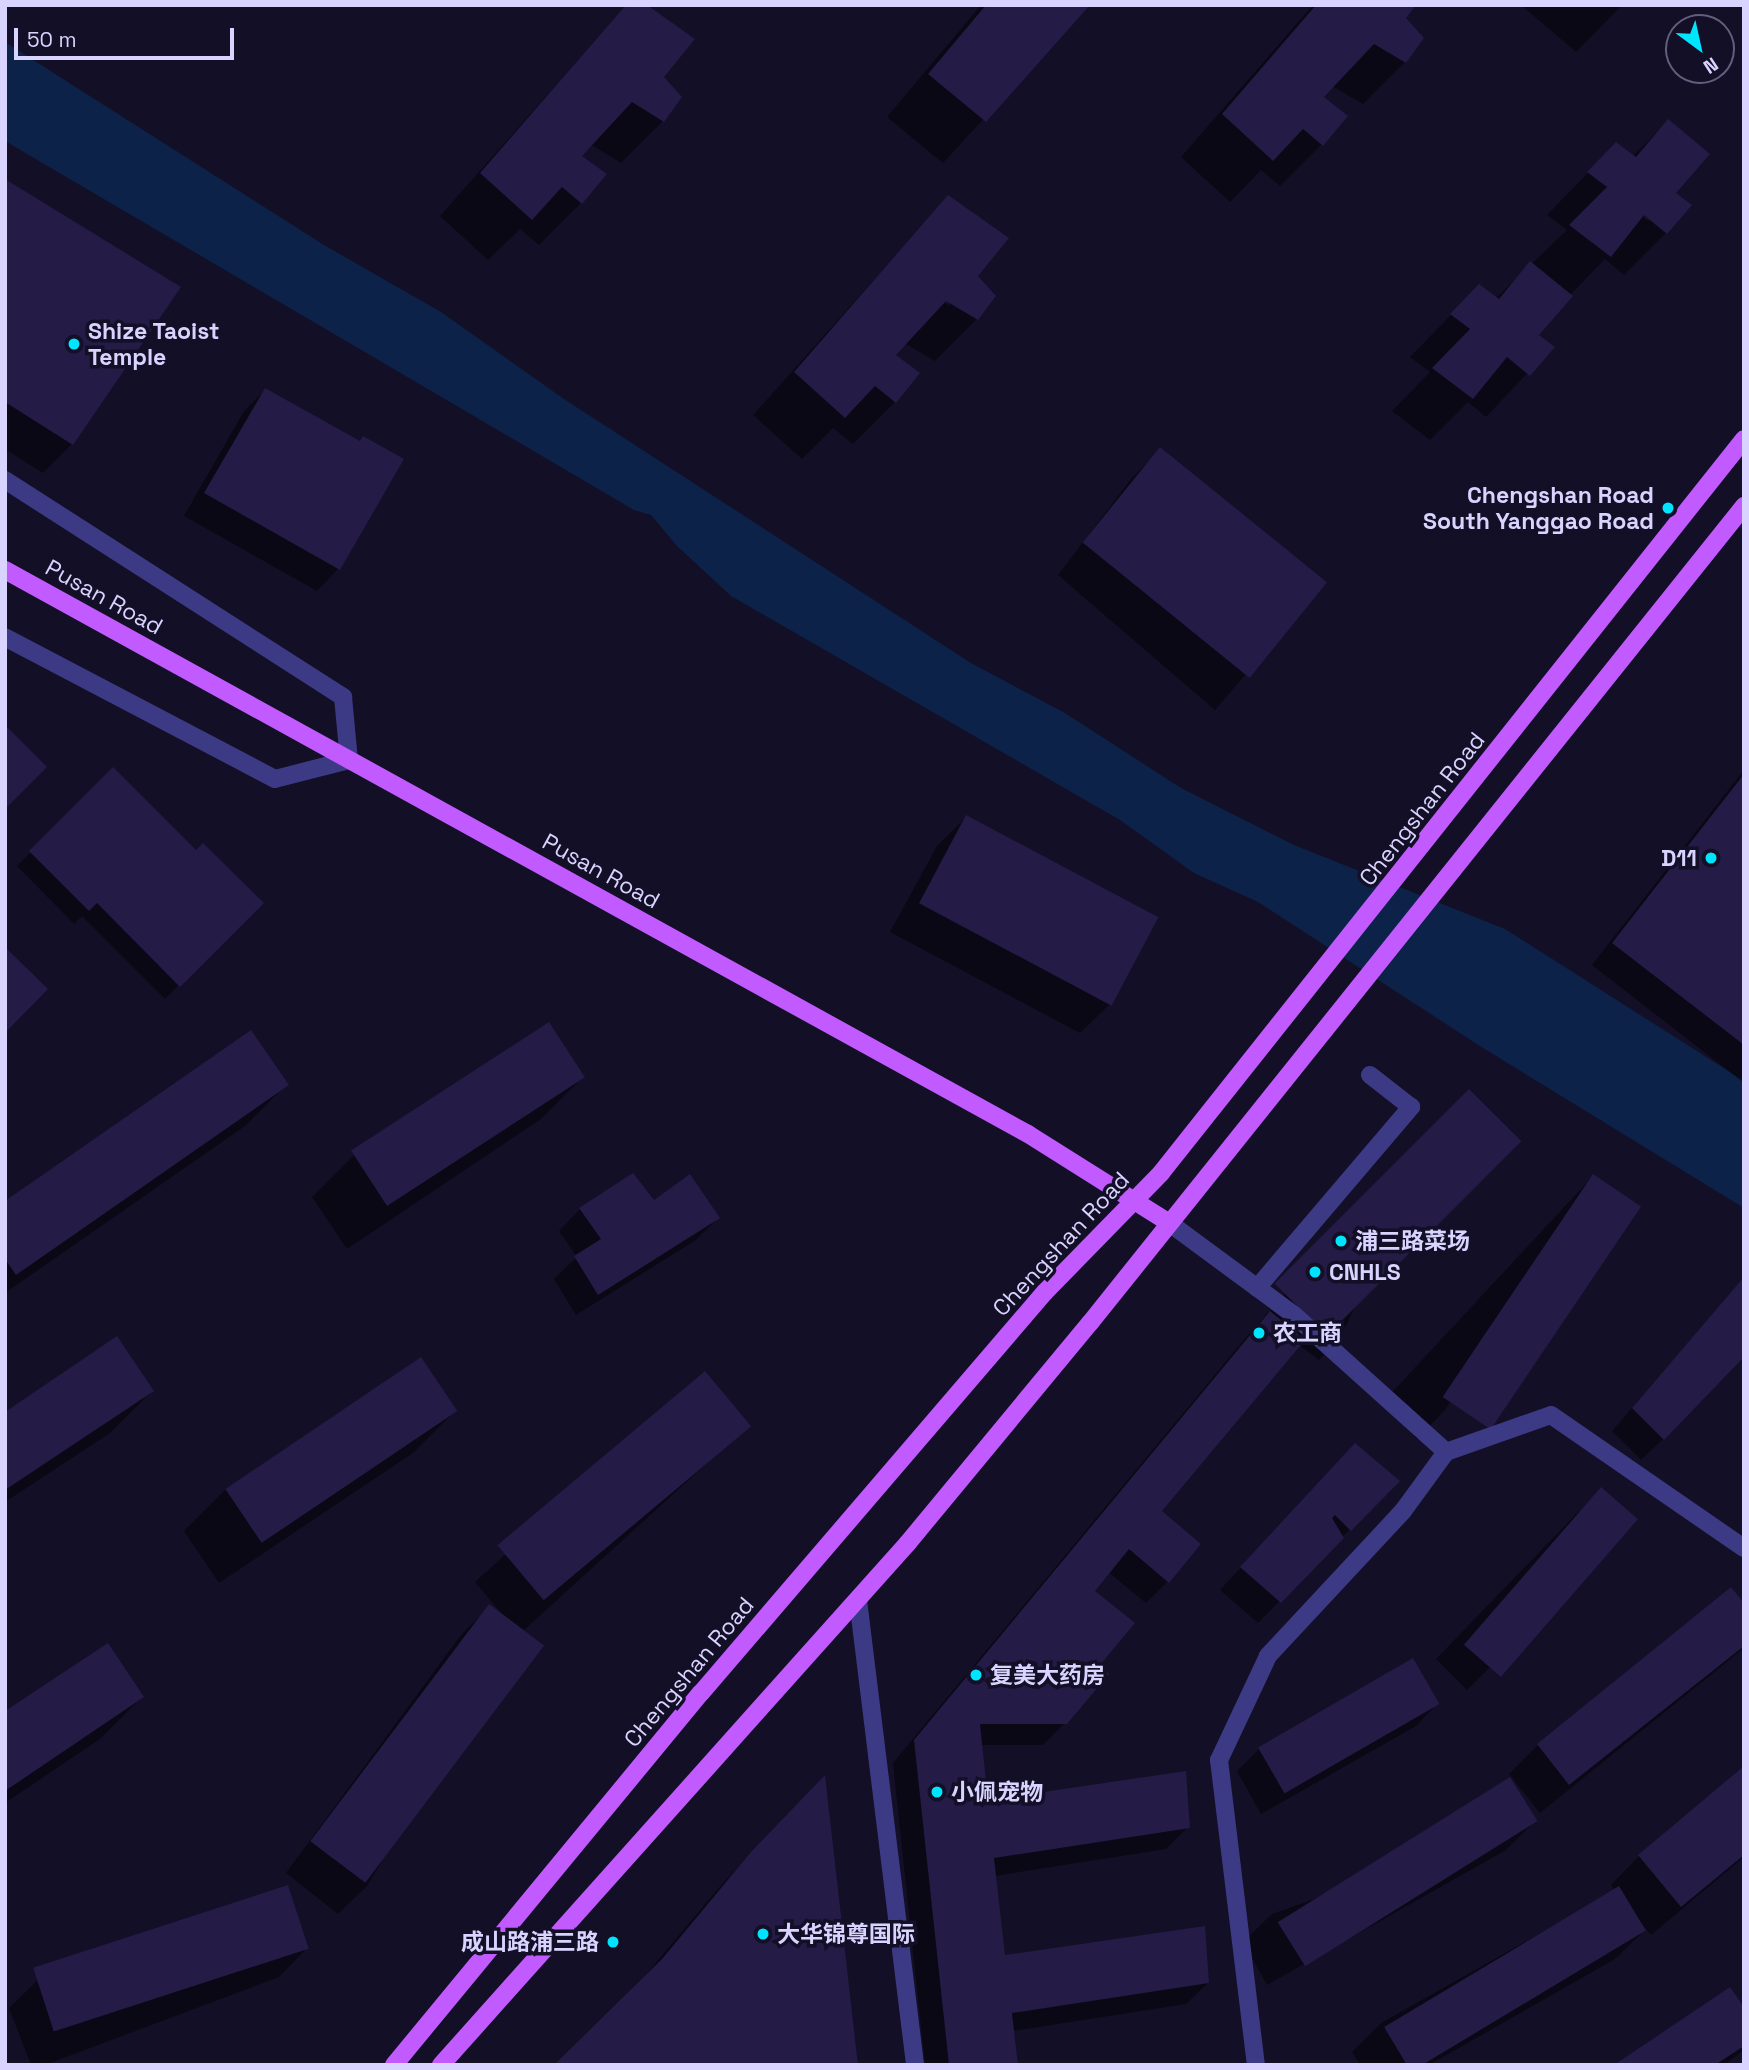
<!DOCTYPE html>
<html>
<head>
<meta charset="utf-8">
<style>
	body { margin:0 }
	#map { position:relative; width:1749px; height:2070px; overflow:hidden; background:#130f26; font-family:"Space Grotesk","Noto Sans SC",sans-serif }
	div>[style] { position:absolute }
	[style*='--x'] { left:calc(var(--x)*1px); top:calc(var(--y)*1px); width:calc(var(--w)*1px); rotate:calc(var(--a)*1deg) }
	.water>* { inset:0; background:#0c2248 }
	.shadow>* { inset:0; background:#0007 }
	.building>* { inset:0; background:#241b47; transform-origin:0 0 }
	.minor>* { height:18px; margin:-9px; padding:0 9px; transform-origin:9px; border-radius:9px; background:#3d3a85 }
	.major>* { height:18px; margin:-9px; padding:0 9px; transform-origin:9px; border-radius:9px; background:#c25bff }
	.dots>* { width:19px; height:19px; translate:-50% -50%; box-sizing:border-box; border:4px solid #130f26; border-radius:50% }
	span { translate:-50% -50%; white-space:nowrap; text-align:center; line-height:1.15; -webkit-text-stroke:7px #130f26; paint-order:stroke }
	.poi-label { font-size:23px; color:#d9d4ff; font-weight:700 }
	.left { translate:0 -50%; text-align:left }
	.right { translate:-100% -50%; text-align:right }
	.street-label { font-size:23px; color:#d9d4ff }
	.frame { position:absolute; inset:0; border:7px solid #d9d4ff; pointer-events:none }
	.north { position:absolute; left:1665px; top:14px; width:70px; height:70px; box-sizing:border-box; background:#130f26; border:2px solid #625e7d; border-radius:50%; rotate:147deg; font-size:19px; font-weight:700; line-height:28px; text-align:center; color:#d9d4ff }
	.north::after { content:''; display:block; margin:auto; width:24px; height:32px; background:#00e5ff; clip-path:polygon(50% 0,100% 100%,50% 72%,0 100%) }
	.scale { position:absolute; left:14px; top:28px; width:220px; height:32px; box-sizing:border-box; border:4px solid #d9d4ff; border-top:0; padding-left:9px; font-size:21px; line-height:24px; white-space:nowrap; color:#d9d4ff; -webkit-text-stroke:5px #130f26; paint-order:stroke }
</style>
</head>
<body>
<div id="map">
	<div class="water">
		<i style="clip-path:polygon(5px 42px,324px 245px,441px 312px,564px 399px,971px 663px,1065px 713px,1181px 788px,1294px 845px,1505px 929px,1744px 1081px,1744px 1208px,1483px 1048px,1258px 902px,1194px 873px,1120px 820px,731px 596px,676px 545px,651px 515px,634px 510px,5px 141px)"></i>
	</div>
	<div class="shadow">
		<i style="clip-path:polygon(627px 5px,662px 77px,663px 121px,621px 163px,590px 144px,579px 156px,581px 203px,539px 245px,520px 229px,488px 260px,440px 216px)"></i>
		<i style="clip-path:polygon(981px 5px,1088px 5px,943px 163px,887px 117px)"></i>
		<i style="clip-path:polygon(1313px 5px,1414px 5px,1404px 18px,1405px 62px,1363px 104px,1332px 86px,1321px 98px,1322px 144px,1280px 186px,1261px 170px,1230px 202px,1181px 157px)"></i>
		<i style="clip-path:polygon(1521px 5px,1622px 5px,1576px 52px)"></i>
		<i style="clip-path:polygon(evenodd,1668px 121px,1674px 193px,1666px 233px,1624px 275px,1605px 259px,1570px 295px,1537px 335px,1552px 347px,1486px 417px,1468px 402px,1430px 440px,1392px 411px,1430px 372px,1410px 357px,1479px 286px,1496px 298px,1567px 230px,1547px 215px,1616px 144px,1633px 156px,1668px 121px,1636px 211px,1651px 218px,1648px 221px,1636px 211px)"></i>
		<i style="clip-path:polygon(5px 181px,72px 444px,43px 473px,5px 449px)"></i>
		<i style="clip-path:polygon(evenodd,948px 197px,976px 276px,977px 319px,935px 361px,904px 343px,893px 355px,895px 402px,853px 444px,833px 428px,802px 459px,753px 415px,948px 197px,937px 298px,950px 302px,950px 306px,937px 298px)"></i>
		<i style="clip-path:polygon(265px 390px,359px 443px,401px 460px,338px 569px,317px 591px,184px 516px,244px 411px)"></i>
		<i style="clip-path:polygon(1160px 450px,1326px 581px,1215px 710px,1058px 575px,1131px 479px)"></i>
		<i style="clip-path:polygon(113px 770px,196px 852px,261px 903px,165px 999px,82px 916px,74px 924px,17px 866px)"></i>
		<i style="clip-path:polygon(1744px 770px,1744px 1083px,1592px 965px)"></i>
		<i style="clip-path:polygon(966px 817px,1109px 1005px,1080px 1033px,890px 932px,937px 846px)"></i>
		<i style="clip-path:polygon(583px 1077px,541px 1119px,347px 1249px,312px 1197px,354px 1155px)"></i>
		<i style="clip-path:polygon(287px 1084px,245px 1126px,5px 1293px,5px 1203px)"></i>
		<i style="clip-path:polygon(1448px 1113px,1340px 1338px,1319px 1360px,1299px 1345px,1159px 1511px,1168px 1581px,1146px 1603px,1108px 1572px,1092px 1592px,1097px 1666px,1065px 1723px,1043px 1745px,981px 1745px,986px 1802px,1188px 1827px,1166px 1849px,994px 1876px,1004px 1957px,1208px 1983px,1186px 2004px,1012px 2031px,1016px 2065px,925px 2065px,893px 1763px,1248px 1335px)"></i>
		<i style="clip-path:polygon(1593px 1176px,1445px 1410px,1417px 1439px,1383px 1402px)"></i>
		<i style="clip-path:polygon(654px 1202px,718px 1218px,696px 1240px,576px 1315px,554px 1279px,577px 1257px,559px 1231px,580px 1209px)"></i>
		<i style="clip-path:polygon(1744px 1278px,1663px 1439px,1641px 1460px,1612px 1431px)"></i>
		<i style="clip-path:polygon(705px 1374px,748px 1426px,522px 1632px,367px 1886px,338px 1914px,286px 1873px,461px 1635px,489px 1607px,503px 1615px,475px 1582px)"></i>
		<i style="clip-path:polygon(152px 1391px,110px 1433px,5px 1502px,5px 1414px)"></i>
		<i style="clip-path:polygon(455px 1411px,413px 1453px,219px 1583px,184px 1531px,226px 1489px)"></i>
		<i style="clip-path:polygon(1334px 1467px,1397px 1481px,1258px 1623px,1220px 1590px)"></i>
		<i style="clip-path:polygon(1579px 1511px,1636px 1520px,1467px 1690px,1436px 1659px)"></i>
		<i style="clip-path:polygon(1744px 1606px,1744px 1648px,1540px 1813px,1509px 1774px,1538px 1745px)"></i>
		<i style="clip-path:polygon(142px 1697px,100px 1739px,5px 1803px,5px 1714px)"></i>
		<i style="clip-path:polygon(1437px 1704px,1416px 1726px,1261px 1814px,1237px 1771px,1259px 1749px)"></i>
		<i style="clip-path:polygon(1744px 1768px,1744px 1857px,1651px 1935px,1641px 1923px,1644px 1931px,1615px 1959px,1429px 2065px,1360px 2065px,1352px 2052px,1381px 2023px,1615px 1891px,1611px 1885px,1639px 1856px)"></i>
		<i style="clip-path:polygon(797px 1807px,856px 2065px,633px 1990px,723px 1883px)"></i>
		<i style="clip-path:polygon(1535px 1821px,1506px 1850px,1267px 1985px,1243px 1942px,1272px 1914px)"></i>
		<i style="clip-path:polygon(307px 1948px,279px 1977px,45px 2065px,31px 2065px,9px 2008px,38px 1980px)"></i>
		<i style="clip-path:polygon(1744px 2010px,1744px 2050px,1724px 2065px,1617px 2065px)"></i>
	</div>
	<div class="building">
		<i style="clip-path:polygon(626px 5px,647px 5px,695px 39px,664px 77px,682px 97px,664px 122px,632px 102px,582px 156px,607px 174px,582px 204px,562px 187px,532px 220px,480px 173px)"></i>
		<i style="clip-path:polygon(986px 5px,1090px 5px,986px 122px,928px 74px)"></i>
		<i style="clip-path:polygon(1316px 5px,1416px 5px,1406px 18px,1424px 38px,1406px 63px,1374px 44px,1324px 97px,1348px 116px,1323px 146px,1303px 129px,1273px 161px,1222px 114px)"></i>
		<i style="clip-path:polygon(1668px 119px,1710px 154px,1676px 193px,1692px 205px,1667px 234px,1644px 215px,1611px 257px,1569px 225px,1607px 187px,1587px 172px,1616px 142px,1636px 157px)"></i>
		<i style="clip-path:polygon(5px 179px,181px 287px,73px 445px,5px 402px)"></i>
		<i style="clip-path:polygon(948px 195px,1009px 238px,978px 276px,996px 296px,978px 320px,946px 301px,896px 355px,920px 373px,896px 403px,875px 386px,845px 418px,794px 372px)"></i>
		<i style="clip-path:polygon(1530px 261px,1573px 296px,1539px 335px,1555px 347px,1530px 376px,1507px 357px,1473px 399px,1432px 368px,1470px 329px,1450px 314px,1479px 284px,1499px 299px)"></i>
		<i style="clip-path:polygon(265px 388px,360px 441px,363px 436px,404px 459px,340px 570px,204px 493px)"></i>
		<i style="left:1160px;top:447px;width:215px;height:123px;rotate:39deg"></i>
		<i style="clip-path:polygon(5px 725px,47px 767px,5px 809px)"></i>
		<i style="clip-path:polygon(113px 767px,196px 850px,203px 843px,264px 903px,180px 987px,97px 903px,89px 911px,29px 851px)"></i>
		<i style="clip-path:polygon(1744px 774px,1744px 1045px,1612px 943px)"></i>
		<i style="left:966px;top:815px;width:218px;height:100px;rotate:28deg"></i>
		<i style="clip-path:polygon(5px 947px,48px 989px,5px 1033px)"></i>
		<i style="left:549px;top:1022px;width:66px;height:236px;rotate:57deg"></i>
		<i style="clip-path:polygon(251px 1030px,289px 1085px,16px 1275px,5px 1259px,5px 1201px)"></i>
		<i style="left:1469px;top:1089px;width:74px;height:275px;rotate:45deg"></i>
		<i style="clip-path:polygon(633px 1173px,654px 1200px,690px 1174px,720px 1218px,598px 1295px,574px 1256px,601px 1239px,579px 1208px)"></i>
		<i style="left:1593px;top:1174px;width:58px;height:269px;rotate:34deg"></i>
		<i style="clip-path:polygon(1744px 1277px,1744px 1357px,1664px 1440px,1632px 1408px)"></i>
		<i style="clip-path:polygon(1270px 1311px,1305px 1340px,1162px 1511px,1201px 1544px,1169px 1583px,1129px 1549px,1095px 1591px,1135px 1623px,1100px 1665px,1109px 1674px,1067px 1724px,980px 1724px,988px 1800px,1186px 1771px,1190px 1828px,994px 1858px,1005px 1955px,1205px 1926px,1209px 1983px,1012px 2013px,1018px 2065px,949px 2065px,914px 1740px)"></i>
		<i style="clip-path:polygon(117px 1336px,154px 1391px,5px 1490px,5px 1412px)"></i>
		<i style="left:421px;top:1357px;width:65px;height:236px;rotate:56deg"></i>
		<i style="left:705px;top:1371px;width:72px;height:271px;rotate:50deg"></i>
		<i style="clip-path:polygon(1355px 1443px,1400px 1481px,1351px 1531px,1335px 1515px,1332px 1518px,1344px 1538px,1281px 1603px,1240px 1567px)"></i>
		<i style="left:1601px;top:1487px;width:49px;height:209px;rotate:41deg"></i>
		<i style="clip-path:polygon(1731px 1587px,1744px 1603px,1744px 1646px,1569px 1785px,1537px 1744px)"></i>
		<i style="left:489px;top:1604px;width:69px;height:297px;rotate:37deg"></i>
		<i style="clip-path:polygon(108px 1643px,144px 1697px,5px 1791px,5px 1711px)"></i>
		<i style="left:1413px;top:1658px;width:53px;height:179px;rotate:60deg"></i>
		<i style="clip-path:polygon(1744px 1766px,1744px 1855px,1681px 1907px,1638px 1855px)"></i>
		<i style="clip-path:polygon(825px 1775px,858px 2065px,554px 2065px,662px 1959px,751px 1852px)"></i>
		<i style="left:1510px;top:1777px;width:52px;height:274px;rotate:58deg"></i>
		<i style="left:288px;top:1885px;width:67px;height:268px;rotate:72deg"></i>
		<i style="left:1619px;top:1886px;width:52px;height:274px;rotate:59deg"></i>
		<i style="clip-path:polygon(1730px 1987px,1744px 2007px,1744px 2046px,1715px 2065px,1614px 2065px)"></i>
	</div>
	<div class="minor">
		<i style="--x:5;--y:480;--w:402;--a:32.7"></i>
		<i style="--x:343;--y:697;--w:63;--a:84.6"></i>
		<i style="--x:349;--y:760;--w:76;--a:165.6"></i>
		<i style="--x:275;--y:779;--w:305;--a:-152.3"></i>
		<i style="--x:1168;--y:1222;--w:157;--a:36.4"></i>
		<i style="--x:1294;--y:1315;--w:205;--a:42"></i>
		<i style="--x:1446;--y:1452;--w:73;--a:126.1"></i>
		<i style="--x:1403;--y:1511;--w:198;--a:133"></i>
		<i style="--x:1268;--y:1656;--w:115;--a:115.2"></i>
		<i style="--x:1219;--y:1760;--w:307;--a:83.1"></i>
		<i style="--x:1257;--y:1288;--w:238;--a:-49.6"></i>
		<i style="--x:1411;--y:1107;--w:52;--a:-142"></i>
		<i style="--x:1446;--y:1452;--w:111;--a:-19.4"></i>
		<i style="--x:1551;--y:1415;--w:234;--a:34.6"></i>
		<i style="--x:858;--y:1600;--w:468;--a:83"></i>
	</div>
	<div class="major">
		<i style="--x:5;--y:570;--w:1168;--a:28.87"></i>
		<i style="--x:1028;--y:1134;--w:165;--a:32.2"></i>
		<i style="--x:394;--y:2065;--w:482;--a:-50.5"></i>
		<i style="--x:701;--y:1693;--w:528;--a:-49.38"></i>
		<i style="--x:1045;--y:1292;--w:166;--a:-45.7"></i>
		<i style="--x:1161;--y:1173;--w:937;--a:-51.54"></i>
		<i style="--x:441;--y:2065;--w:699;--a:-48.19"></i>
		<i style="--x:907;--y:1544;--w:287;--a:-50.4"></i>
		<i style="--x:1090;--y:1323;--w:1047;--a:-51.32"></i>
	</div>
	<div class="dots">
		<i style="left:74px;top:344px;background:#00e5ff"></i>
		<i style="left:1668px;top:508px;background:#00e5ff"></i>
		<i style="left:1711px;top:858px;background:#00e5ff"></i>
		<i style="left:1341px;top:1241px;background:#00e5ff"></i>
		<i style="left:1315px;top:1272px;background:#00e5ff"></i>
		<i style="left:1259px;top:1333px;background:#00e5ff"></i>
		<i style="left:976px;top:1675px;background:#00e5ff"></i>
		<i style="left:937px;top:1792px;background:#00e5ff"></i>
		<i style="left:763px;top:1934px;background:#00e5ff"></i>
		<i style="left:613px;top:1942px;background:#00e5ff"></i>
	</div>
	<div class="poi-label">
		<span class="left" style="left:88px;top:344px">Shize Taoist<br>Temple</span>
		<span class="right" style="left:1654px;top:508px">Chengshan Road<br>South Yanggao Road</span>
		<span class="right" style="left:1697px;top:858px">D11</span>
		<span class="left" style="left:1355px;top:1241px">浦三路菜场</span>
		<span class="left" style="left:1329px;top:1272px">CNHLS</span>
		<span class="left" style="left:1273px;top:1333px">农工商</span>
		<span class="left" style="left:990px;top:1675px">复美大药房</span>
		<span class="left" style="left:951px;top:1792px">小佩宠物</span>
		<span class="left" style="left:777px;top:1934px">大华锦尊国际</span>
		<span class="right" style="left:599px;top:1942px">成山路浦三路</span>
	</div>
	<div class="street-label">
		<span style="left:104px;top:597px;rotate:29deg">Pusan Road</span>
		<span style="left:1422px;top:809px;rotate:-52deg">Chengshan Road</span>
		<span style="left:601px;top:871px;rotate:29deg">Pusan Road</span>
		<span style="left:1061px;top:1244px;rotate:-47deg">Chengshan Road</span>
		<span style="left:689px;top:1672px;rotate:-50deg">Chengshan Road</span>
	</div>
	<div class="frame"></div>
	<div class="north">N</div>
	<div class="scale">50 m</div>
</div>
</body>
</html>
